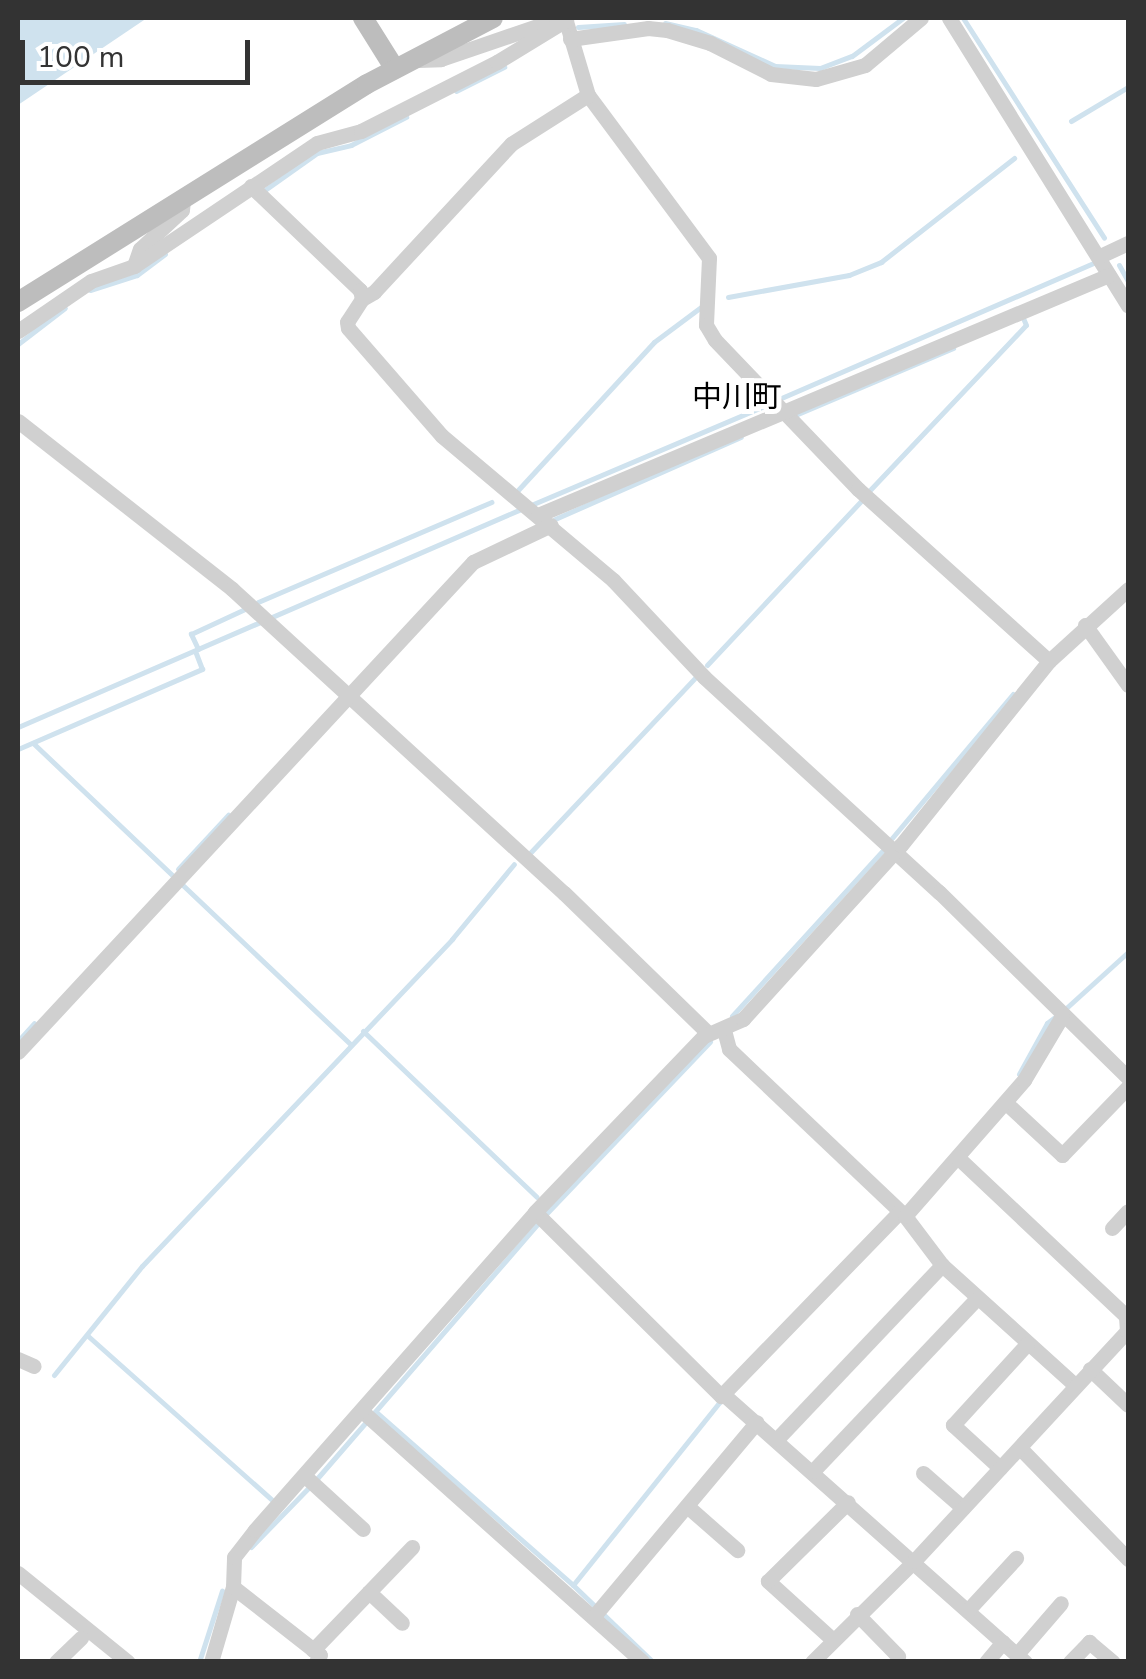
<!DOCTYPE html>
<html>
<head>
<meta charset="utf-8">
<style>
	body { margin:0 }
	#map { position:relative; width:1146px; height:1679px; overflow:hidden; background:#fff; font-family:"Nunito Sans","Noto Sans JP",sans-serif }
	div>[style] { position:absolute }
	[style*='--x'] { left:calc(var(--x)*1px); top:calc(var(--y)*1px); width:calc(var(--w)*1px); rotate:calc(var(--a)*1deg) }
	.water>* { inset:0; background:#cfe2ee }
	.stream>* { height:5px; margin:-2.5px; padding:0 2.5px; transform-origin:2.5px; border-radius:2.5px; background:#cfe2ee }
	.street>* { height:15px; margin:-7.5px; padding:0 7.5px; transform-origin:7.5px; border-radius:7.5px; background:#d0d0d0 }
	.secondary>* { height:20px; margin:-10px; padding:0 10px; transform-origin:10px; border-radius:10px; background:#bdbdbd }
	span { translate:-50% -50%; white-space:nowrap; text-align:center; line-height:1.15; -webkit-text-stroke:10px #fff; paint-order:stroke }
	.neighbourhood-label { font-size:30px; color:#000 }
	.frame { position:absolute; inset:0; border:20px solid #333; pointer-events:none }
	.scale { position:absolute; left:20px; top:40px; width:230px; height:45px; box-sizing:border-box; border:5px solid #333; border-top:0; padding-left:12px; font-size:30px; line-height:35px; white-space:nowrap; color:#333; -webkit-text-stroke:8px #fff; paint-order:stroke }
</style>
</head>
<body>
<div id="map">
	<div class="water">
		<i style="clip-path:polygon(18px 18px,147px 18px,18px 105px)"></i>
	</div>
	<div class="stream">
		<i style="--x:963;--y:18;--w:261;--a:57.3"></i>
		<i style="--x:665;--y:23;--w:32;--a:13"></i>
		<i style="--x:696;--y:30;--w:87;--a:24.5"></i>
		<i style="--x:775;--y:66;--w:45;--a:2.5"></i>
		<i style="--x:820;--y:68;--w:34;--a:-21"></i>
		<i style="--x:852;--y:56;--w:64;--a:-36.7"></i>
		<i style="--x:578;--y:27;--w:46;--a:-3.7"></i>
		<i style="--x:456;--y:91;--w:54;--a:-26.6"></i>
		<i style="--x:1071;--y:121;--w:66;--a:-30.8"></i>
		<i style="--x:262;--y:192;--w:67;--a:-35.3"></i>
		<i style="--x:317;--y:153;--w:35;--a:-13"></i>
		<i style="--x:351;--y:145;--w:62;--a:-27"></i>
		<i style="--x:1119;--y:265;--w:18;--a:61"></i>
		<i style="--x:90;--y:290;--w:49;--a:-17.7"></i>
		<i style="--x:137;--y:275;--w:35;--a:-37"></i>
		<i style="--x:728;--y:297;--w:123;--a:-10.3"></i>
		<i style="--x:849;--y:275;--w:35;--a:-22"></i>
		<i style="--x:881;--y:262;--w:169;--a:-38"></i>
		<i style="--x:18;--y:344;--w:59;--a:-37.5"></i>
		<i style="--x:779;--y:399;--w:342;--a:-23.4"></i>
		<i style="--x:793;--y:416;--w:174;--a:-23"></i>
		<i style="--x:518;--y:490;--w:201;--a:-47.4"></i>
		<i style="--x:654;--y:342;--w:59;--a:-36.7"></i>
		<i style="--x:869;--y:491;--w:228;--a:-46.6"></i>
		<i style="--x:1026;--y:325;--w:8;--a:-113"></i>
		<i style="--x:531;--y:505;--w:259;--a:-23"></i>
		<i style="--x:555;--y:519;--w:203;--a:-23.8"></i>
		<i style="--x:258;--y:602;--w:254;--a:-23.2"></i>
		<i style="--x:198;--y:649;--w:17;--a:-115"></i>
		<i style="--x:191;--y:634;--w:60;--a:-24.8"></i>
		<i style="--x:707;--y:665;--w:226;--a:-46.8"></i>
		<i style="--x:18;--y:727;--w:548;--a:-23.43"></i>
		<i style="--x:33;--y:743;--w:437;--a:43.5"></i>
		<i style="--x:18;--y:749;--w:201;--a:-23.5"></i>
		<i style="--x:202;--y:669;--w:19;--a:-111"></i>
		<i style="--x:892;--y:838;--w:188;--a:-50"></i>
		<i style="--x:529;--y:854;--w:242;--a:-46.7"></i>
		<i style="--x:178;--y:869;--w:74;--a:-47.2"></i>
		<i style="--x:1064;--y:1010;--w:86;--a:-42.2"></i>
		<i style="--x:732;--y:1016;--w:224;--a:-47.7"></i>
		<i style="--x:363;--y:1031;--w:240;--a:43.7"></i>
		<i style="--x:18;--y:1041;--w:24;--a:-48"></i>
		<i style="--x:1019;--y:1074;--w:58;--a:-61.2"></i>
		<i style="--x:1047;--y:1023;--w:10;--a:-37"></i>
		<i style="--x:88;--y:1336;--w:246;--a:41.7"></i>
		<i style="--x:54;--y:1375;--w:140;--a:-51.1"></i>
		<i style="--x:142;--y:1266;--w:451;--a:-46.5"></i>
		<i style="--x:452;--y:939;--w:97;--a:-50.4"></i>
		<i style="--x:376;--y:1412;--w:262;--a:41.3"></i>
		<i style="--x:573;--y:1585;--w:111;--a:43.9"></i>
		<i style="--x:251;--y:1547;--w:91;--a:-45.9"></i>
		<i style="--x:314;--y:1482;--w:354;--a:-49.1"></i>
		<i style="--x:546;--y:1214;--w:238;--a:-46.4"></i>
		<i style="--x:573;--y:1585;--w:237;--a:-51.3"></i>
		<i style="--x:199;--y:1662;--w:75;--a:-72.1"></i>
	</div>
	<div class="street">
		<i style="--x:565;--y:18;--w:80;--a:73.4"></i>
		<i style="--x:588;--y:95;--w:203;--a:53.4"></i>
		<i style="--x:709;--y:258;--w:67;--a:92.6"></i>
		<i style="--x:706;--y:325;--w:17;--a:59"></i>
		<i style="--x:715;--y:340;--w:207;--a:46.2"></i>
		<i style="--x:858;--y:489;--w:257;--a:42"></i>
		<i style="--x:949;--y:18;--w:339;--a:58.1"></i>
		<i style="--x:570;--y:39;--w:79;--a:-8"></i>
		<i style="--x:648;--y:28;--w:19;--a:6"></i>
		<i style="--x:667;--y:30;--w:45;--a:16.8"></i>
		<i style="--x:710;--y:43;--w:68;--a:26.9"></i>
		<i style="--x:771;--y:74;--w:45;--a:6.3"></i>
		<i style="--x:816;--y:79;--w:51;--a:-15.9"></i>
		<i style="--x:865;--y:65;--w:73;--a:-40"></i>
		<i style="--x:418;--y:60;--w:23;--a:-2"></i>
		<i style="--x:441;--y:59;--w:127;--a:-18.9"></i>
		<i style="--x:251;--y:186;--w:151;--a:43.7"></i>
		<i style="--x:360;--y:290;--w:9;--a:77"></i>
		<i style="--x:362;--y:299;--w:27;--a:123"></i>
		<i style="--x:347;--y:322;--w:6;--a:81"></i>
		<i style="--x:348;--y:328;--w:143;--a:49"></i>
		<i style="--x:442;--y:436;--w:224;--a:40.1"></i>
		<i style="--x:613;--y:580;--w:133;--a:46.8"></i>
		<i style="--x:704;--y:677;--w:319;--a:42.5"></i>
		<i style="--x:939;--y:892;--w:265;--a:44.5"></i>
		<i style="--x:1100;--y:256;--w:31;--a:-25"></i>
		<i style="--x:134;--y:266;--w:18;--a:-71"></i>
		<i style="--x:140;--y:249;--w:57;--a:-42.9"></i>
		<i style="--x:182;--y:210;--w:9;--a:-84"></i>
		<i style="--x:362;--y:299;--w:14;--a:-30"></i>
		<i style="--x:374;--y:292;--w:202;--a:-47.2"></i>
		<i style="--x:511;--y:144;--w:91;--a:-32.5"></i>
		<i style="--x:18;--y:331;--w:88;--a:-34.4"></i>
		<i style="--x:91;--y:281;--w:46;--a:-19.2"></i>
		<i style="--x:134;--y:266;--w:220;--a:-33.9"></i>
		<i style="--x:317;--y:143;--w:46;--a:-15.3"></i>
		<i style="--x:361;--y:131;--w:153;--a:-26.9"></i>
		<i style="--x:497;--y:62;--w:81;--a:-31.3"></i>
		<i style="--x:18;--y:421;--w:272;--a:38.1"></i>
		<i style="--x:232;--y:589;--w:450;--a:42.5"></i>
		<i style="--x:564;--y:893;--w:201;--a:44.2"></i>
		<i style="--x:538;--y:515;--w:619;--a:-22.8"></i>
		<i style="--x:1085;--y:625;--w:74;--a:54.4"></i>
		<i style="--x:724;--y:1030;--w:20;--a:75"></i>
		<i style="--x:729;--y:1049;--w:243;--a:43.5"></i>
		<i style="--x:905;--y:1216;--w:61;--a:52.9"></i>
		<i style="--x:942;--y:1265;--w:179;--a:42.1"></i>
		<i style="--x:18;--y:1052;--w:669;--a:-47.12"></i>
		<i style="--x:473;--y:562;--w:86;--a:-25.4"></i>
		<i style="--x:1005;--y:1102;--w:78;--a:42.9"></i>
		<i style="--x:1062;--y:1155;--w:95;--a:-45.9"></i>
		<i style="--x:535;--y:1212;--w:262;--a:44.7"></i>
		<i style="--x:721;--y:1396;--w:257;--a:-45.9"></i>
		<i style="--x:905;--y:1216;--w:181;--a:-48.8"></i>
		<i style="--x:1024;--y:1080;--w:74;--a:-59.3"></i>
		<i style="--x:1112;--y:1228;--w:23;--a:-47"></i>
		<i style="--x:18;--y:1359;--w:17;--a:24"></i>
		<i style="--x:1090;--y:1369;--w:52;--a:43.5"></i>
		<i style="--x:723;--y:1394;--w:404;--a:41.6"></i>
		<i style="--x:363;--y:1412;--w:375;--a:41.8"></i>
		<i style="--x:777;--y:1439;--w:240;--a:-46.5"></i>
		<i style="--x:1020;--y:1448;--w:155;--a:45.8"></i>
		<i style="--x:1000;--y:1468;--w:64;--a:-137.5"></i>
		<i style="--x:953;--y:1425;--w:110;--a:-47.6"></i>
		<i style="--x:813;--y:1471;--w:237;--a:-46.5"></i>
		<i style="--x:923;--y:1473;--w:53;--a:41.2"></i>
		<i style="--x:306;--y:1477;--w:77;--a:42.4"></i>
		<i style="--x:687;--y:1506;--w:67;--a:41.3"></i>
		<i style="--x:18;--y:1573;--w:141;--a:39"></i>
		<i style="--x:233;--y:1587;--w:110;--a:38"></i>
		<i style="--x:320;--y:1655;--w:8;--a:120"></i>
		<i style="--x:369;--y:1592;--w:45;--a:43.2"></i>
		<i style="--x:968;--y:1610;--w:71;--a:-47.3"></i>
		<i style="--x:857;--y:1614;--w:59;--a:45.7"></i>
		<i style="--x:594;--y:1616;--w:253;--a:-50"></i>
		<i style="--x:833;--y:1640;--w:88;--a:-137.8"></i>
		<i style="--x:768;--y:1581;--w:112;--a:-44.6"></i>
		<i style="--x:313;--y:1650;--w:143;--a:-46.1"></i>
		<i style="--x:1017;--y:1654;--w:67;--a:-49.2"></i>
		<i style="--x:56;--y:1662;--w:35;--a:-44"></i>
		<i style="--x:211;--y:1662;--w:78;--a:-73.7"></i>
		<i style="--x:233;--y:1587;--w:30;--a:-88"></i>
		<i style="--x:234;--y:1557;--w:34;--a:-52"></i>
		<i style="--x:255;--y:1530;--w:424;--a:-48.6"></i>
		<i style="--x:535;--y:1212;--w:244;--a:-46.2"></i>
		<i style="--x:704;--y:1036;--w:43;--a:-23.6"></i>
		<i style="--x:743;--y:1019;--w:235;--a:-47.8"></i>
		<i style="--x:901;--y:845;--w:236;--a:-51.2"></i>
		<i style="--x:1049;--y:661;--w:107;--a:-42.3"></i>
		<i style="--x:812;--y:1662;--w:144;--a:-44.7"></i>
		<i style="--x:914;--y:1561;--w:313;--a:-47.2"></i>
		<i style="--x:1127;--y:1331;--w:15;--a:-94"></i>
		<i style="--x:1126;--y:1316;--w:232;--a:-136.7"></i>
		<i style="--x:986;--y:1662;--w:26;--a:-50"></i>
		<i style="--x:1070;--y:1662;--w:28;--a:-46"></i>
		<i style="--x:1089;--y:1642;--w:31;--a:40"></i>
	</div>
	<div class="secondary">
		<i style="--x:363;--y:18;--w:60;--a:57.9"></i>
		<i style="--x:18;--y:302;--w:411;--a:-32"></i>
		<i style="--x:367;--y:84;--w:142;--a:-27.6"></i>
	</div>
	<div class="neighbourhood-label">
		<span style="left:737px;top:398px">中川町</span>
	</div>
	<div class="frame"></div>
	<div class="scale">100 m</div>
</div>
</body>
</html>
